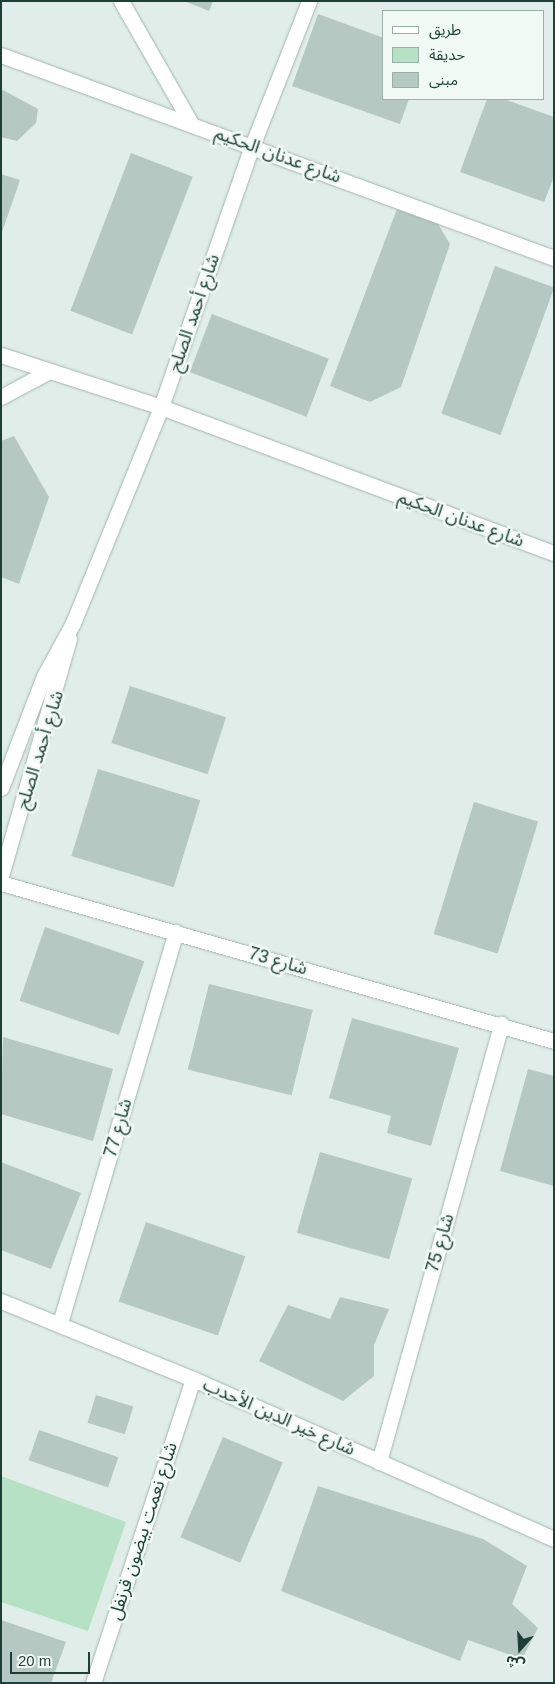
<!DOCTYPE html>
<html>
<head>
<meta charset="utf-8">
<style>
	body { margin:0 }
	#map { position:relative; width:555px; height:1684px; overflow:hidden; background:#e0ede8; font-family:Helvetica,"Noto Sans Arabic",sans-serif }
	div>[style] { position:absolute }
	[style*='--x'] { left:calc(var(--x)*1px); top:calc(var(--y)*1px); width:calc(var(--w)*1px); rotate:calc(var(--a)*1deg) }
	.green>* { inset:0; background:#b6e1c4 }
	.building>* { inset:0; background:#b5c8c1; transform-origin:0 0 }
	.roads { filter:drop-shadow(0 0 1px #a2b5b0) drop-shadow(0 0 1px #a2b5b0) }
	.street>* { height:15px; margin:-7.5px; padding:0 7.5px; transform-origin:7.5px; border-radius:7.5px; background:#fff }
	.secondary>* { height:15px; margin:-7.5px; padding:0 7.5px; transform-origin:7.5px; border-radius:7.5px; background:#fff }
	span { translate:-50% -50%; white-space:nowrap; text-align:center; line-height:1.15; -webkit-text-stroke:5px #f1f9f5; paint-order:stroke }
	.street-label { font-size:18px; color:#1e3f38 }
	.frame { position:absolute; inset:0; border:2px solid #1e3f38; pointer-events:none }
	.legend { position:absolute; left:382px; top:10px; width:162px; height:90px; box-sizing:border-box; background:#f1f9f5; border:1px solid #9dafa9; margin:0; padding:6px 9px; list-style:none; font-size:15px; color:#1e3f38 }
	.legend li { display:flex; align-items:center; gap:10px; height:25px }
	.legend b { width:25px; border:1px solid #9dafa9 }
	.north { position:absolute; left:495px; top:1624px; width:50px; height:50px; -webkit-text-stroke:4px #f1f9f5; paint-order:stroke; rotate:199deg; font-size:14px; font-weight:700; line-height:20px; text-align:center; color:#1e3f38 }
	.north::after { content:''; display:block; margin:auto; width:18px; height:22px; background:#1e3f38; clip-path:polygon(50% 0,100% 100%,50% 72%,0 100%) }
	.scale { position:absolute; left:10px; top:1652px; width:80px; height:22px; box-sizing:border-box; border:2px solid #1e3f38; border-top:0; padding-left:6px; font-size:15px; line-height:18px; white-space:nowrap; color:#1e3f38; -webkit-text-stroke:4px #f1f9f5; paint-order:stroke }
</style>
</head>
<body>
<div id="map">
	<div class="green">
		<i style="clip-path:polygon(1px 1476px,126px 1522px,88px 1631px,1px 1602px)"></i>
	</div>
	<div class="building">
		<i style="clip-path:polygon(184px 1px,213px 1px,209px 11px)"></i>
		<i style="clip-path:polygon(318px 14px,384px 38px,384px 99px,409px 99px,400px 124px,292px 86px)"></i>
		<i style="clip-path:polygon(1px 89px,38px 109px,36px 123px,17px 141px,1px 137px)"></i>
		<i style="clip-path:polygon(487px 99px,504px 99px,554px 117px,554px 177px,544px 202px,460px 172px)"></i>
		<i style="left:131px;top:153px;width:66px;height:169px;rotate:21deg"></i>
		<i style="clip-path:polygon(1px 174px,20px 180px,2px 232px,1px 232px)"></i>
		<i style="clip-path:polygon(397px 209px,438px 224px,450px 244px,401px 387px,370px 402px,330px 386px)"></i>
		<i style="left:495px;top:266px;width:63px;height:157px;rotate:20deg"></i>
		<i style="left:212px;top:314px;width:125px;height:62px;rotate:21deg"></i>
		<i style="clip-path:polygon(14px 436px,49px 497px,19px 584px,1px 577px,1px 441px)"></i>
		<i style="left:130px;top:686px;width:101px;height:60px;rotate:18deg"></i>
		<i style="left:98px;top:769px;width:107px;height:91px;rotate:17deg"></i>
		<i style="left:474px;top:802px;width:67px;height:138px;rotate:17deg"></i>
		<i style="left:45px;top:927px;width:105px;height:78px;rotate:19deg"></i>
		<i style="left:209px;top:984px;width:107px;height:88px;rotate:14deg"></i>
		<i style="clip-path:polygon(352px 1018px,459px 1048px,431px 1146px,387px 1133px,391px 1116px,329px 1098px)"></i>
		<i style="clip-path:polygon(3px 1037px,113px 1069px,93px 1141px,1px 1114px)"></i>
		<i style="clip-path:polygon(528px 1069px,554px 1076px,554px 1186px,500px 1171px)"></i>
		<i style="left:320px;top:1152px;width:96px;height:84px;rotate:16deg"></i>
		<i style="clip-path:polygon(1px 1162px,81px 1193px,51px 1269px,1px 1250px)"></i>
		<i style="left:146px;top:1222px;width:105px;height:84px;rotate:19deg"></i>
		<i style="clip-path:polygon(340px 1297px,389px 1309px,374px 1345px,374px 1376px,343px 1401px,259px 1361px,288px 1305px,330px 1319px)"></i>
		<i style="left:96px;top:1395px;width:39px;height:29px;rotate:17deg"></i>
		<i style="left:39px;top:1430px;width:84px;height:32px;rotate:19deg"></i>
		<i style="left:223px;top:1437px;width:65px;height:109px;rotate:23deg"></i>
		<i style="clip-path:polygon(318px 1486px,483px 1539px,527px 1566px,512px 1604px,538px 1628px,522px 1659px,468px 1640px,460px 1661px,281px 1591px)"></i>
		<i style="clip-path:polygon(1px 1620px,66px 1642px,51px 1683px,1px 1683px)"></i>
	</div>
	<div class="roads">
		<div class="street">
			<i style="--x:252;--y:146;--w:156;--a:-68.5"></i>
			<i style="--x:1;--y:883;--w:575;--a:15.95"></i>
			<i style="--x:1;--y:1301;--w:207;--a:22.1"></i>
			<i style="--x:193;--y:1379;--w:395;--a:23.9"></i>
			<i style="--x:60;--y:1323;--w:408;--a:-73.5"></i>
			<i style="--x:379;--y:1462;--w:455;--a:-74.4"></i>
			<i style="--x:93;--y:1683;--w:320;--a:-71.8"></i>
		</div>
		<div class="secondary">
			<i style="--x:121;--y:1;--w:141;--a:60.2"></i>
			<i style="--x:1;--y:55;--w:589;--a:20.16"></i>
			<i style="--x:1;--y:355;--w:168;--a:18"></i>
			<i style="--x:161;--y:407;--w:419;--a:20.4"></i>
			<i style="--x:1;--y:397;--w:51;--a:-28.1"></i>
			<i style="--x:1;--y:788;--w:120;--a:-69"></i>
			<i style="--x:44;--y:676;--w:60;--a:-61.3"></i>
			<i style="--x:73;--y:623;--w:233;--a:-67.8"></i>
			<i style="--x:161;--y:407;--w:276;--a:-70.8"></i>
			<i style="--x:1;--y:876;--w:247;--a:-74"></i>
		</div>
	</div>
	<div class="street-label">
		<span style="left:278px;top:155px;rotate:20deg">شارع عدنان الحكيم</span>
		<span style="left:194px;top:313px;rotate:-71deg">شارع أحمد الصلح</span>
		<span style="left:461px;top:519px;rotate:20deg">شارع عدنان الحكيم</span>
		<span style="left:40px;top:750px;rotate:-73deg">شارع أحمد الصلح</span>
		<span style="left:278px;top:961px;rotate:16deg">شارع 73</span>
		<span style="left:118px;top:1128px;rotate:-74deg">شارع 77</span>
		<span style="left:440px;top:1243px;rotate:-74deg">شارع 75</span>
		<span style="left:279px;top:1417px;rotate:24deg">شارع خير الدين الأحدب</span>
		<span style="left:143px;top:1531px;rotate:-72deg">شارع نعمت بيضون قرنفل</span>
	</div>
	<div class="frame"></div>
	<ul class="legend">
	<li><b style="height:6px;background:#fff"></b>طريق</li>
	<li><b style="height:14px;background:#b6e1c4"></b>حديقة</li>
	<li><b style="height:14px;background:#b5c8c1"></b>مبنى</li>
	</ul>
	<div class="north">ش</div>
	<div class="scale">20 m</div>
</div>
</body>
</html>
